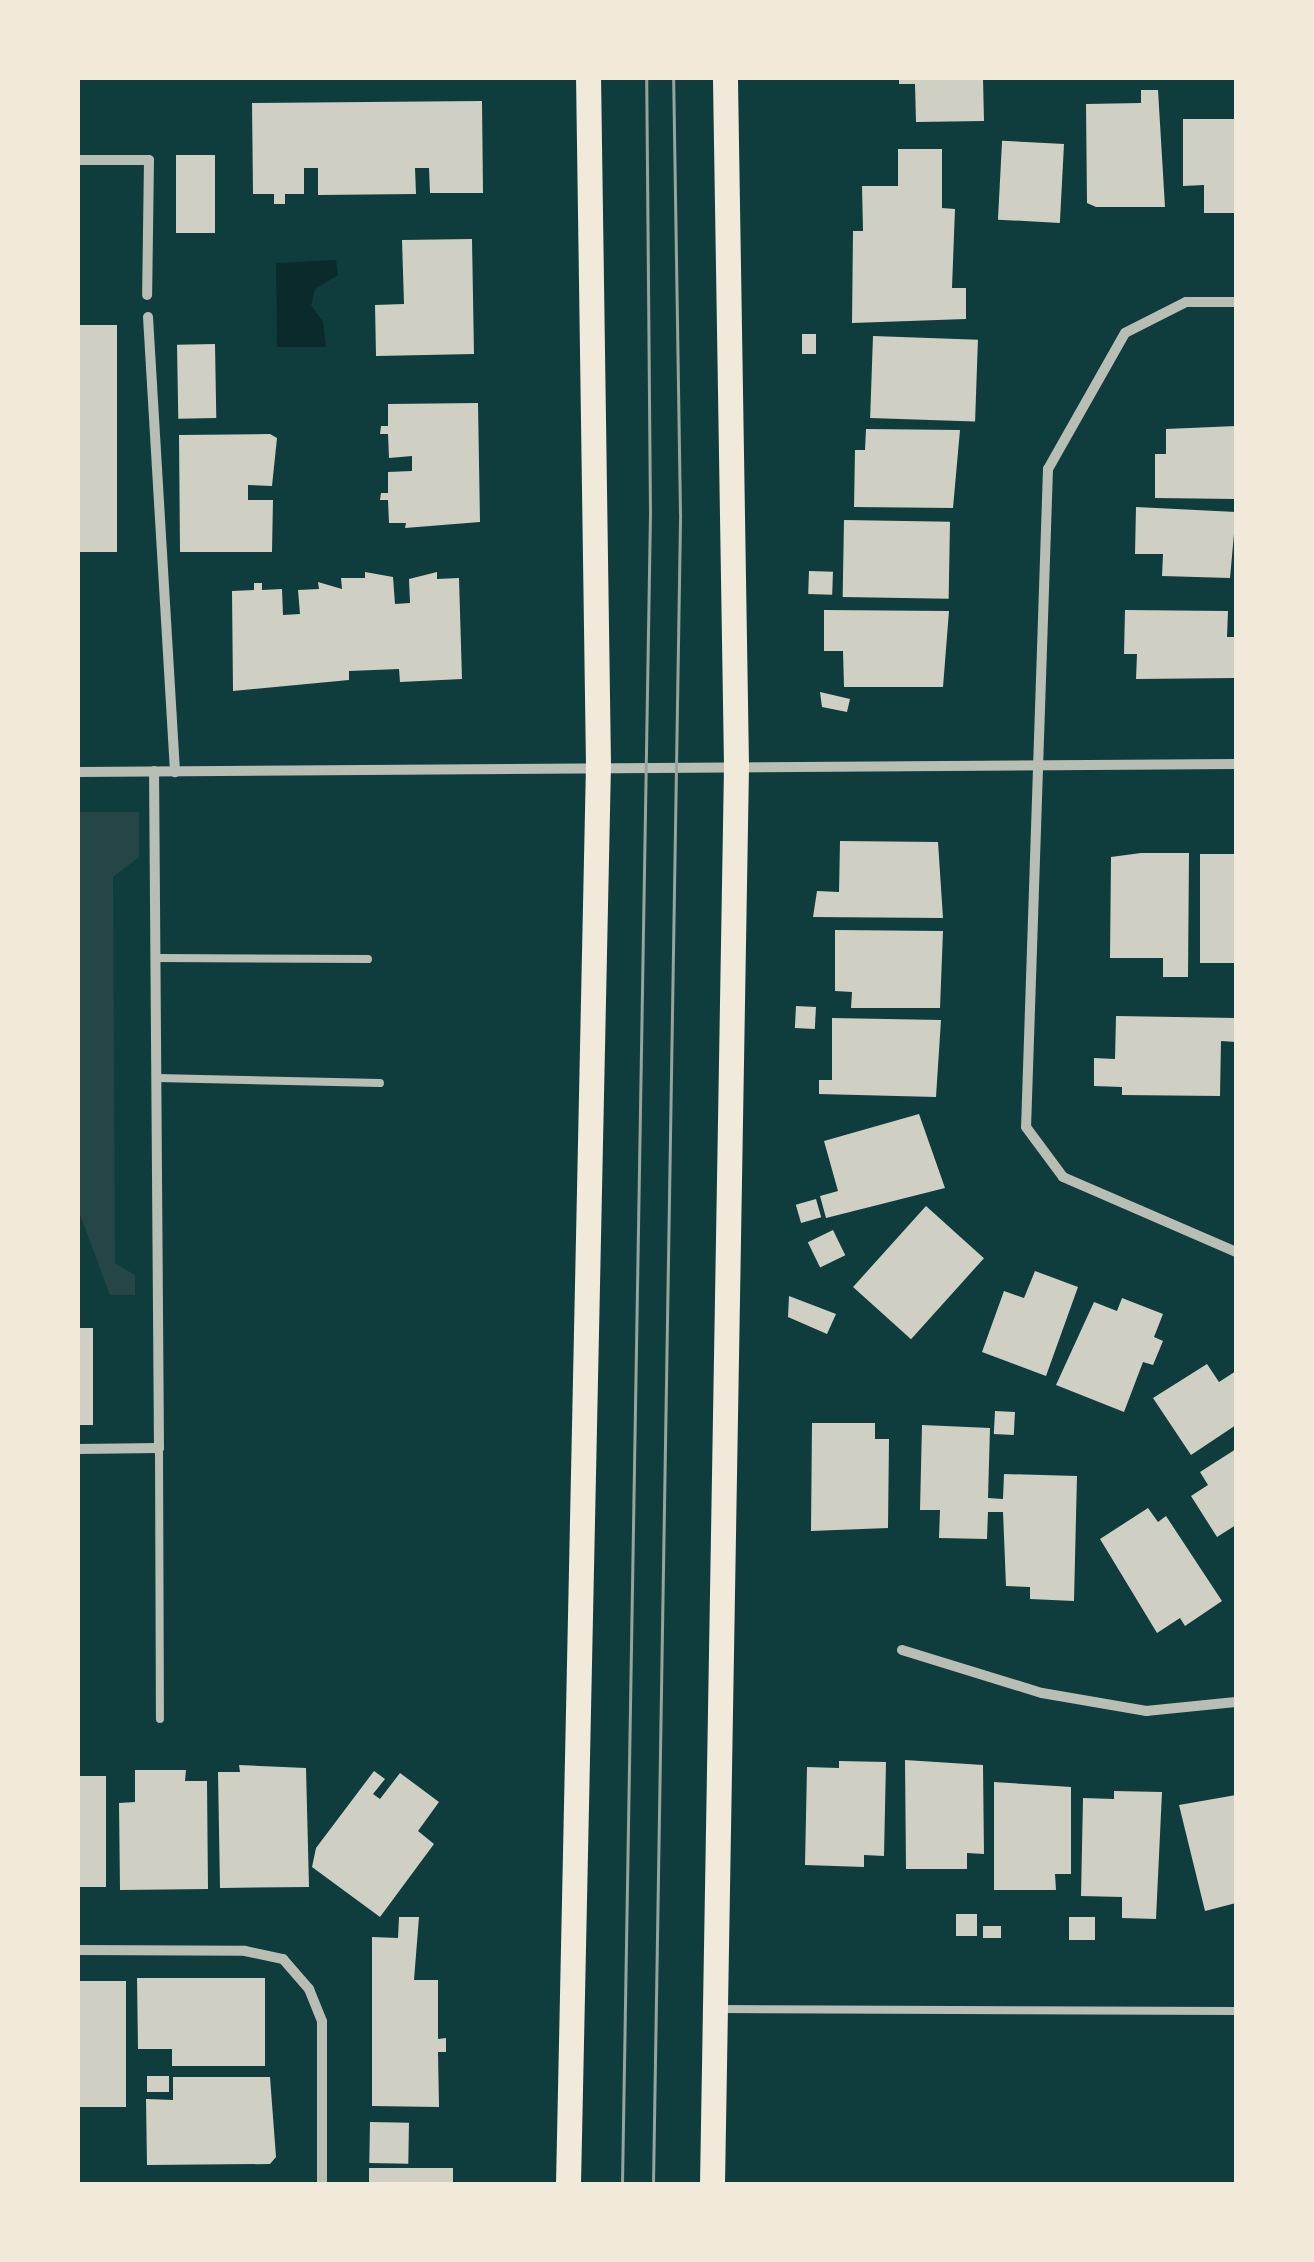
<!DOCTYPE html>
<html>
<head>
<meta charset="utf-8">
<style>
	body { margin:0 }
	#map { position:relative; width:1314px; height:2262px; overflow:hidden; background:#0f3d3e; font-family:"Titillium Web",sans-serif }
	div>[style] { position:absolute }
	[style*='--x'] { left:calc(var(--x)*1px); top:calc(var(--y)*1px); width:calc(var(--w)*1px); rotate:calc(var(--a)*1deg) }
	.green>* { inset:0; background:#244646 }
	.water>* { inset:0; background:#0a2a2b }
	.building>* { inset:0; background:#cfcfc3; transform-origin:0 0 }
	.service>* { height:8px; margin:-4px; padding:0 4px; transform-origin:4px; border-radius:4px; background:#b8beb3 }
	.minor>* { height:10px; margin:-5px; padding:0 5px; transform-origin:5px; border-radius:5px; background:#b8beb3 }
	.primary>* { height:25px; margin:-12.5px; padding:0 12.5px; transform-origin:12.5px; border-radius:12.5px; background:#f1e9da }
	.tram>* { height:2.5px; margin:-1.25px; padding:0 1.25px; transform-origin:1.25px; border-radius:1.25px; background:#97a49c }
	span { translate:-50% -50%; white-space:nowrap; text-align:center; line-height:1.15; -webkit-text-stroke:8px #f1e9da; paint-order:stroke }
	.frame { position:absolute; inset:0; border:80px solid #f1e9da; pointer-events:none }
</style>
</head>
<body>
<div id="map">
	<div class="green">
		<i style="clip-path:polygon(78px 812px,139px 812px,139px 857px,113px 877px,115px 1263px,135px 1275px,135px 1295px,110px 1295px,78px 1209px)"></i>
	</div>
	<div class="water">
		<i style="clip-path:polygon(336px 260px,338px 275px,315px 289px,311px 305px,323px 322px,326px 347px,277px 347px,276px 263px)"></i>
	</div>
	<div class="building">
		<i style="clip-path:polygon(899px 78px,983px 78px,984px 121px,916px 122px,915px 84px,899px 84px)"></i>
		<i style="clip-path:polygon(1141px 90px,1158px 90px,1165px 207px,1096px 207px,1087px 203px,1086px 104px,1141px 103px)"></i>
		<i style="clip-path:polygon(482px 101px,483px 193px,430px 193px,429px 168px,415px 168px,416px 194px,318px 195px,318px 168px,304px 168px,304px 194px,285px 194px,285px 204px,274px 204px,274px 194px,253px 194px,252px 103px)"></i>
		<i style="clip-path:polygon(1183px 119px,1236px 119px,1236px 213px,1204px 213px,1204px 185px,1183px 186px)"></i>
		<i style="left:1064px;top:144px;width:79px;height:62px;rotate:93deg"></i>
		<i style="clip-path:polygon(898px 149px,942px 149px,942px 208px,955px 209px,952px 288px,966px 288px,966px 319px,852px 323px,853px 231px,863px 231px,862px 186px,898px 186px)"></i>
		<i style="left:176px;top:155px;width:39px;height:78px"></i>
		<i style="clip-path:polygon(472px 239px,474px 354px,376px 356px,375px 305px,404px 304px,402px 240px)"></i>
		<i style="left:78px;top:325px;width:39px;height:227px"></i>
		<i style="left:802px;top:334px;width:14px;height:20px"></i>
		<i style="left:873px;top:336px;width:105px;height:82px;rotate:2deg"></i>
		<i style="left:215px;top:344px;width:74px;height:38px;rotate:89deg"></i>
		<i style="clip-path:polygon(478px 403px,480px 522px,405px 528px,406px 523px,389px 523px,388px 500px,380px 500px,381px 493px,388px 493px,388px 472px,412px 471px,412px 456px,389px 458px,388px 434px,380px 434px,381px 426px,388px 426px,388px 404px)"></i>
		<i style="clip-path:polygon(1236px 426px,1236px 499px,1155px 498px,1155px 454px,1166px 454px,1166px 429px)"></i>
		<i style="clip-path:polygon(866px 429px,960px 430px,953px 508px,854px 507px,855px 450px,865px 450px)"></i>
		<i style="clip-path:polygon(270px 434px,277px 438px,272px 486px,248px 485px,248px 500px,273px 500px,272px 552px,180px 552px,179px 435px)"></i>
		<i style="clip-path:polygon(1136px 507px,1236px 512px,1230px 578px,1162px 576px,1163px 554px,1135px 554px)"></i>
		<i style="left:844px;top:520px;width:106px;height:77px;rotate:1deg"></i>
		<i style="left:809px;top:571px;width:24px;height:23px;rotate:2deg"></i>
		<i style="clip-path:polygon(365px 572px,393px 577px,395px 604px,410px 603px,409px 579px,437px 572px,437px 579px,459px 578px,462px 679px,400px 682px,399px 669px,349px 671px,349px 680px,233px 691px,232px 591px,254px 590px,254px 583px,262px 583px,262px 590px,282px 589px,283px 615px,300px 614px,298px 590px,319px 589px,318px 582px,342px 589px,341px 578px,365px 578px)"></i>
		<i style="clip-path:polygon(824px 610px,949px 611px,943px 687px,844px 687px,843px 651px,824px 651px)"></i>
		<i style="clip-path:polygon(1125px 610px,1228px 611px,1227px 637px,1236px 637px,1236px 678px,1136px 679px,1137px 654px,1124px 654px)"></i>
		<i style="clip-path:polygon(820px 692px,850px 699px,847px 712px,822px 707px)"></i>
		<i style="clip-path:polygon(840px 841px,938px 842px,943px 918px,813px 917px,817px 891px,839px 892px)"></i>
		<i style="clip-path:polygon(1141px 853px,1189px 853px,1188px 977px,1163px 977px,1163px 958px,1110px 958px,1111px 857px)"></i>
		<i style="left:1200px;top:854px;width:36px;height:109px"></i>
		<i style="clip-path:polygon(835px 930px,943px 931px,940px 1008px,851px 1008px,852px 992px,835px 991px)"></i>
		<i style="left:796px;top:1006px;width:20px;height:22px;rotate:3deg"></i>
		<i style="clip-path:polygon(1116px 1016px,1236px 1018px,1236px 1042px,1221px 1041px,1220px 1096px,1122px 1095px,1122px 1087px,1094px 1086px,1094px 1058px,1115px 1059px)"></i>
		<i style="clip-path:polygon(832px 1018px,941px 1020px,936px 1097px,819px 1094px,819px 1080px,832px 1080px)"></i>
		<i style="clip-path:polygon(919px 1114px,945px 1188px,826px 1218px,820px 1196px,838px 1191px,824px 1141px)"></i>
		<i style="left:816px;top:1199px;width:19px;height:21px;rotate:74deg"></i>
		<i style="left:926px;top:1206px;width:78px;height:109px;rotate:42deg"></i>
		<i style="left:833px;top:1230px;width:28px;height:28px;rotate:64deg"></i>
		<i style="clip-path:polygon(1035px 1271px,1078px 1287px,1046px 1376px,982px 1352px,1004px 1291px,1024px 1298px)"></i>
		<i style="clip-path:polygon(789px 1296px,836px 1314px,827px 1334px,788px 1317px)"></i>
		<i style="clip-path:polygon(1122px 1298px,1163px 1314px,1154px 1337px,1163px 1341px,1153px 1365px,1143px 1362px,1124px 1412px,1056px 1385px,1094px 1302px,1117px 1311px)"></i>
		<i style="left:78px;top:1328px;width:15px;height:97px"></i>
		<i style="clip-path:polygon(1207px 1364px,1219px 1382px,1236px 1371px,1236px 1425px,1191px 1455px,1153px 1398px)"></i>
		<i style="left:995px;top:1411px;width:20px;height:23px;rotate:3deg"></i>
		<i style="clip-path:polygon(812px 1423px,875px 1423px,875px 1439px,889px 1439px,888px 1528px,811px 1531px)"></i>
		<i style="clip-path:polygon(922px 1425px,990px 1428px,988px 1498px,1003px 1499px,1004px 1474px,1077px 1476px,1074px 1601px,1030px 1599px,1030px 1587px,1006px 1586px,1003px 1512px,988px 1512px,987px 1539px,939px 1538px,940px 1510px,920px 1510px)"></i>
		<i style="clip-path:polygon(1236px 1449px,1236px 1525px,1217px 1537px,1191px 1496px,1208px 1485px,1200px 1472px)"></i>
		<i style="clip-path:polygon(1148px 1508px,1158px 1522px,1166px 1516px,1222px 1601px,1185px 1626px,1180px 1618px,1157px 1633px,1100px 1539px)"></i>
		<i style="clip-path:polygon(905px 1760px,983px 1765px,984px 1854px,967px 1853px,967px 1869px,906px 1869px)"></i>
		<i style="clip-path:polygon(839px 1761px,886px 1762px,884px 1856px,864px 1855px,864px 1867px,805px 1865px,807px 1767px,839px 1768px)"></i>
		<i style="clip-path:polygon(239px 1765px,306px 1768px,309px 1887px,220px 1888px,218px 1772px,240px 1772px)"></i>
		<i style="clip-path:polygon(135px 1770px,186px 1770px,185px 1781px,207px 1781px,208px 1889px,120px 1890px,119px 1803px,135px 1802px)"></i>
		<i style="clip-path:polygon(374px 1771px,385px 1779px,373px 1794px,380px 1799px,400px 1773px,439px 1802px,418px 1831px,434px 1844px,380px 1917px,312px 1867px,316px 1848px)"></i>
		<i style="left:78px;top:1776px;width:28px;height:111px"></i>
		<i style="clip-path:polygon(994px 1782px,1071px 1787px,1071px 1874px,1055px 1874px,1056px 1890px,994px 1890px)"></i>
		<i style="clip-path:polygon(1114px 1791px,1162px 1792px,1156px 1919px,1122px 1918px,1122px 1897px,1081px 1896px,1083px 1798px,1114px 1799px)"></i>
		<i style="clip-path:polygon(1236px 1795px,1236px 1903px,1205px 1911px,1179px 1805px)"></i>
		<i style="left:977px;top:1914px;width:22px;height:21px;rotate:90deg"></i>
		<i style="clip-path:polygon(399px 1917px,419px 1917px,414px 1980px,438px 1980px,438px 2039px,446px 2038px,446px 2052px,438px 2052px,439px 2107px,372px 2106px,372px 1937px,398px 1938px)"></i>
		<i style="left:1069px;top:1917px;width:26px;height:23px"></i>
		<i style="left:983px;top:1926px;width:18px;height:12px"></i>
		<i style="clip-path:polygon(137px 1978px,265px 1978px,265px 2066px,172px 2066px,172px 2049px,138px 2049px)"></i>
		<i style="left:78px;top:1981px;width:48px;height:126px"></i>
		<i style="left:169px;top:2076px;width:16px;height:22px;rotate:90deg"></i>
		<i style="clip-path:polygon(173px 2077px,270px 2077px,276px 2157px,270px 2164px,147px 2165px,146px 2099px,173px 2100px)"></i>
		<i style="left:370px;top:2122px;width:39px;height:41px;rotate:1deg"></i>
		<i style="left:369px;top:2168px;width:84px;height:16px"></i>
	</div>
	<div class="service">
		<i style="--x:157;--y:958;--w:211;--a:0.3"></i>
		<i style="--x:157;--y:1078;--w:223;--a:1.3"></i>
		<i style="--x:159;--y:1448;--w:271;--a:89.8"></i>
		<i style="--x:721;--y:2009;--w:515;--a:0.22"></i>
	</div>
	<div class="minor">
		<i style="--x:78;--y:160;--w:71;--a:0"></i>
		<i style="--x:149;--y:160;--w:135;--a:90.8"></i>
		<i style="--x:1236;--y:302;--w:50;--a:180"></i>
		<i style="--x:1186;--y:302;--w:68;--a:153.1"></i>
		<i style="--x:1125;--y:333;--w:156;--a:119.5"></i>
		<i style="--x:1048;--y:469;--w:658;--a:91.91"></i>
		<i style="--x:1026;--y:1127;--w:62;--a:53.5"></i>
		<i style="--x:1063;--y:1177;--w:189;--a:23.4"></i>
		<i style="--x:148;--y:317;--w:456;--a:86.6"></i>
		<i style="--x:78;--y:772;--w:1158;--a:-0.4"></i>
		<i style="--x:78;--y:1449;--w:81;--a:-0.7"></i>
		<i style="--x:159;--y:1448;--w:677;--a:-90.42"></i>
		<i style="--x:902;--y:1650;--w:146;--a:17.1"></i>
		<i style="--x:1042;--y:1693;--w:106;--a:9.8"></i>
		<i style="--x:1146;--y:1711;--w:90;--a:-5.7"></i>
		<i style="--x:78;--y:1950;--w:167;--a:0.3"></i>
		<i style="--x:245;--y:1951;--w:39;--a:12"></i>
		<i style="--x:283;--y:1959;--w:40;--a:49"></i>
		<i style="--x:309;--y:1989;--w:35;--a:68"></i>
		<i style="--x:322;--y:2022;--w:162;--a:90"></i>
	</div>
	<div class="primary">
		<i style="--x:568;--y:2184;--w:1419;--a:-88.79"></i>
		<i style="--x:598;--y:765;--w:687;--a:-90.83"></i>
		<i style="--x:712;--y:2184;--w:1419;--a:-89.03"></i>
		<i style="--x:736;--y:765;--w:687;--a:-90.92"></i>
	</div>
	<div class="tram">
		<i style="--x:622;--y:2184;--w:1671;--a:-89.04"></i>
		<i style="--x:650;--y:513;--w:435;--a:-90.5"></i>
		<i style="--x:653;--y:2184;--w:1670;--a:-89.07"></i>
		<i style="--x:680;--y:514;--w:436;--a:-90.9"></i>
	</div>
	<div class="frame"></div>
</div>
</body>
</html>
